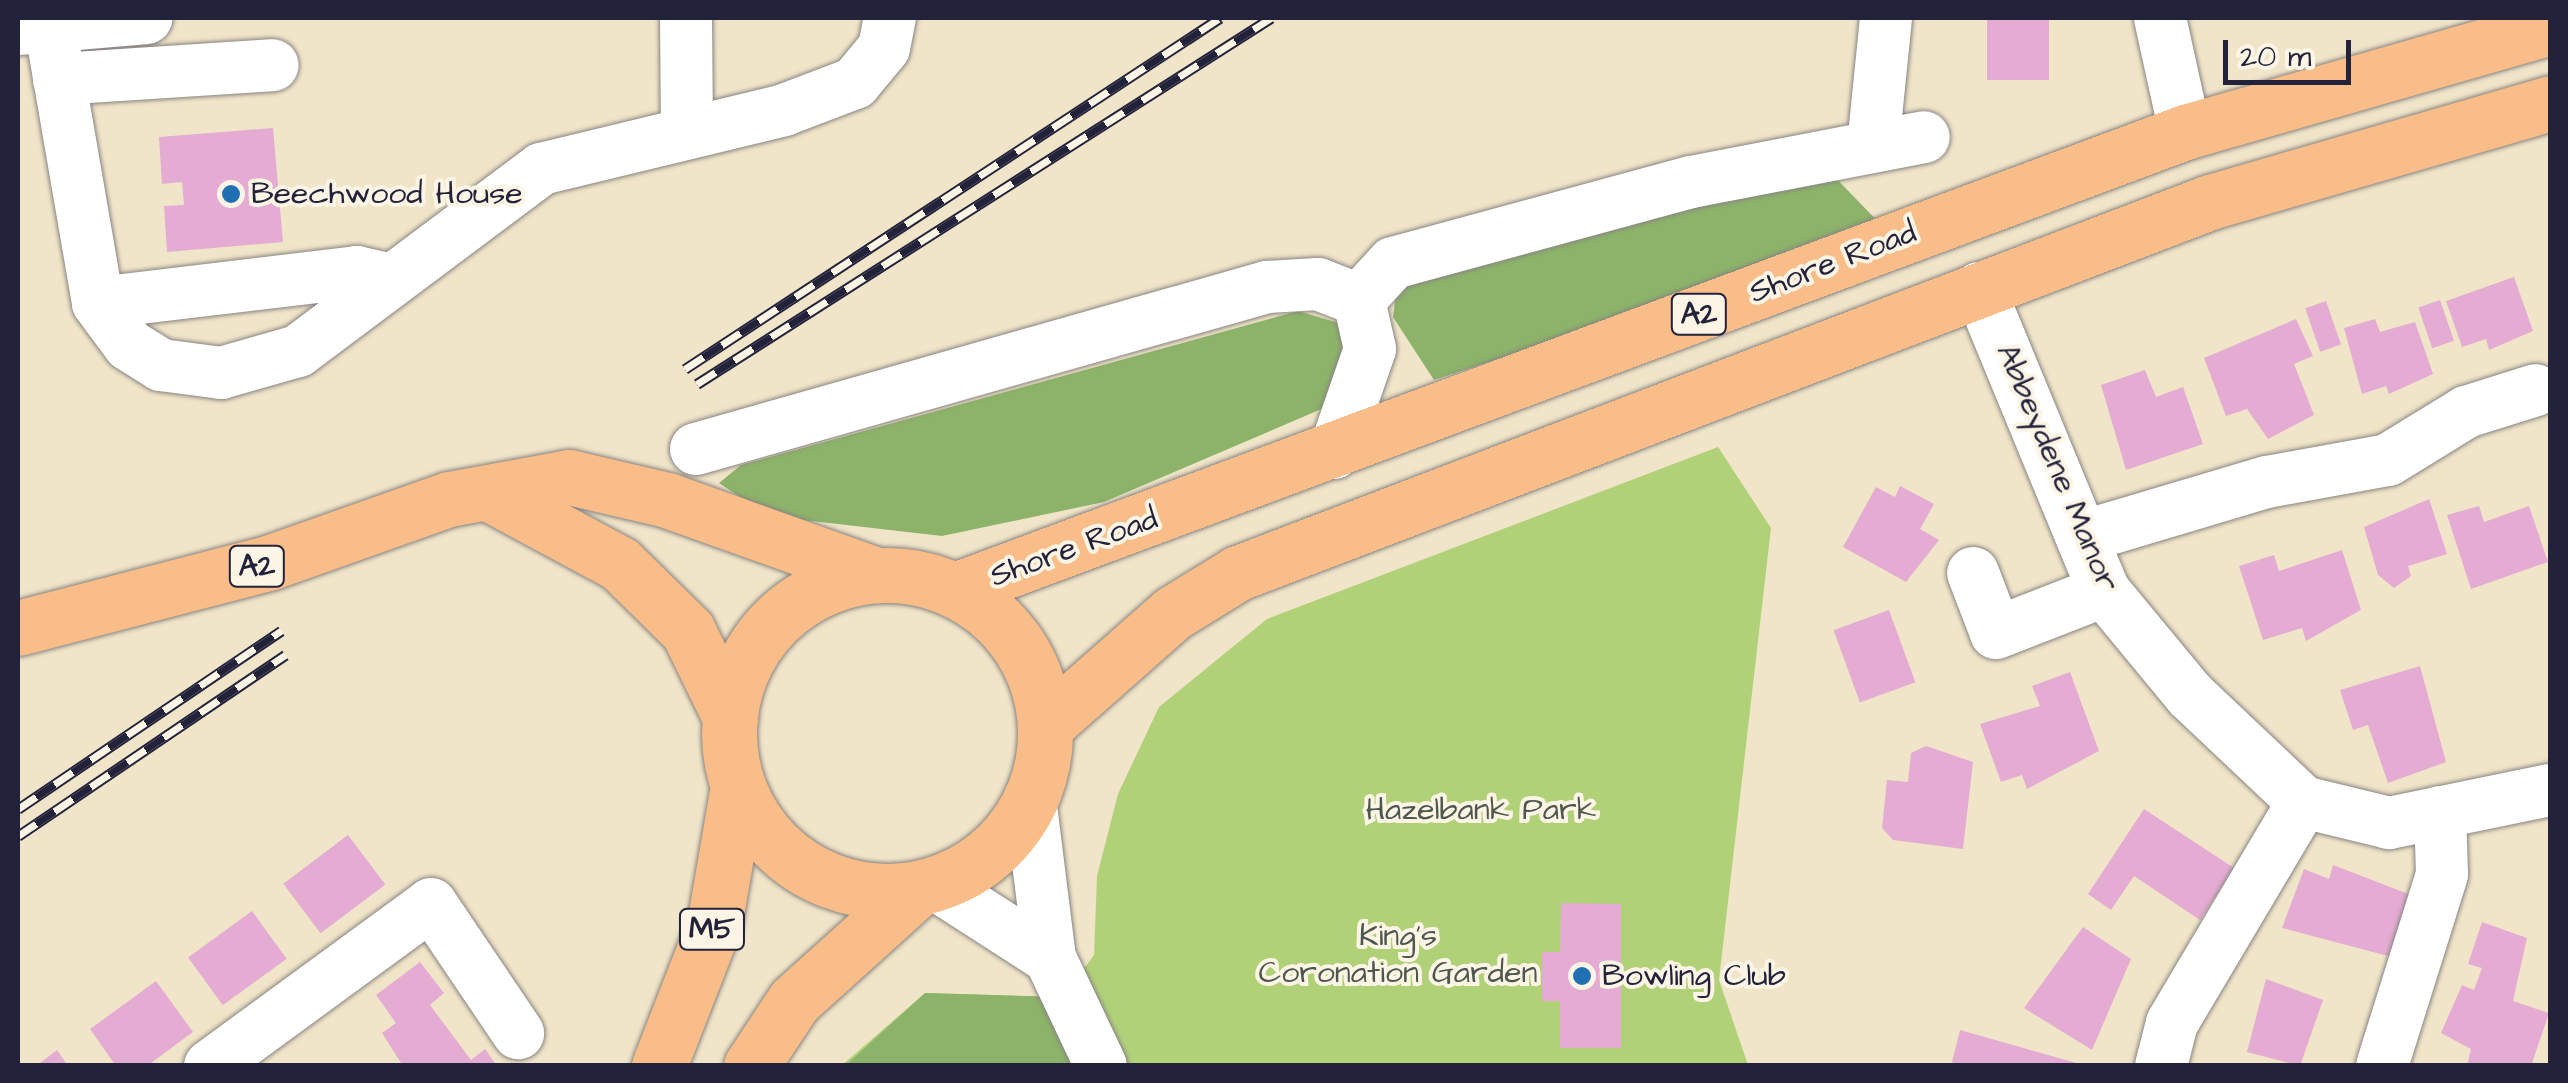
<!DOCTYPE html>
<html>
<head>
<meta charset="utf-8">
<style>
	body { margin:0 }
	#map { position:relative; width:2568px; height:1083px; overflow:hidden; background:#f0e5c8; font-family:"Architects Daughter",sans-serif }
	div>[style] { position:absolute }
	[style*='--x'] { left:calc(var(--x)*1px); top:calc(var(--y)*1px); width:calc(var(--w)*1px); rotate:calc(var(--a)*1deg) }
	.green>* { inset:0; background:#b1d179 }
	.forest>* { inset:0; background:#8cb369 }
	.building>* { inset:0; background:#e4acd3; transform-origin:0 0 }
	.roads { filter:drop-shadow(0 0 2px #898482) drop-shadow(0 0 2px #898482) }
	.minor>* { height:52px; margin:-26px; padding:0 26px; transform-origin:26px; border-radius:26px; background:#fff }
	.major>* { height:55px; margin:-27.5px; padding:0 27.5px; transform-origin:27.5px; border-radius:27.5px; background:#f8bd88 }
	.highway>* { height:55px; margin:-27.5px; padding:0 27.5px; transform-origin:27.5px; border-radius:27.5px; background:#f8bd88 }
	.highway>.ring { margin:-27.5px; padding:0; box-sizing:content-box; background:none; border:55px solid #f8bd88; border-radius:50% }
	.rail>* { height:11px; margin-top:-5.5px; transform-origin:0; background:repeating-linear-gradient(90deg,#fcf5e5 0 22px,#22223b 0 44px); box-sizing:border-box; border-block:2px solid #22223b }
	.dots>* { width:28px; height:28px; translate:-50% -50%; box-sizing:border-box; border:5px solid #fcf5e5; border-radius:50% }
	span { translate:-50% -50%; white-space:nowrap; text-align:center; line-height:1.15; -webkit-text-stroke:8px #fcf5e5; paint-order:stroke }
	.shield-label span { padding:2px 8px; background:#fcf5e5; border:2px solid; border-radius:8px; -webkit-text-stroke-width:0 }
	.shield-label { font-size:30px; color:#22223b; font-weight:700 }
	.poi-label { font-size:32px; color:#22223b }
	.left { translate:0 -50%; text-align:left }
	.street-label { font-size:32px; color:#22223b }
	.park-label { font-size:32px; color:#4d574e }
	.frame { position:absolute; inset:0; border:20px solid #22223b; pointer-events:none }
	.scale { position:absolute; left:2223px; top:40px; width:128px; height:45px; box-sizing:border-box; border:5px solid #22223b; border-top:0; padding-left:12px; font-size:30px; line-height:35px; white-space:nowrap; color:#22223b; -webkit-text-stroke:8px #fcf5e5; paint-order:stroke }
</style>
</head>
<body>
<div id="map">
	<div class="green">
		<i style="clip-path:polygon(1718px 447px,1771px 528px,1719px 980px,1748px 1065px,841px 1066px,925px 993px,1063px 997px,1094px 955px,1097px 876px,1118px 794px,1159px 707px,1267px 619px)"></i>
	</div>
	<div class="forest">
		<i style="clip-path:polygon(1827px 169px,1888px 232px,1434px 380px,1393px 317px,1398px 279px)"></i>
		<i style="clip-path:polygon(1298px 311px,1349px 326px,1352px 396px,1104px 502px,942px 536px,768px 516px,719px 483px,741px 465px)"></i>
		<i style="clip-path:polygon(925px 993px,1063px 997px,1087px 1066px,845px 1066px)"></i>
	</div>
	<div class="building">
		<i style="left:1987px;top:18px;width:62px;height:62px"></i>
		<i style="clip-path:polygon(273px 128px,283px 242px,167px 252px,164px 206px,184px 205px,182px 182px,162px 184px,159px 137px)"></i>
		<i style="clip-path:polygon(2514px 277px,2533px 331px,2489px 350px,2486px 339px,2462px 347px,2446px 301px)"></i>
		<i style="left:2440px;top:300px;width:43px;height:23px;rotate:71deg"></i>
		<i style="left:2326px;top:301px;width:46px;height:22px;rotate:71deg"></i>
		<i style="clip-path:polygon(2296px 319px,2313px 356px,2294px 364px,2314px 415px,2268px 439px,2247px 409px,2226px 416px,2204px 358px)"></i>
		<i style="clip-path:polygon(2375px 319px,2380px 332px,2415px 322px,2433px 374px,2389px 394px,2386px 386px,2362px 394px,2344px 328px)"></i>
		<i style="clip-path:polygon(2145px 370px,2156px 397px,2183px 387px,2203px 444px,2126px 470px,2101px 385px)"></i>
		<i style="clip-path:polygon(1900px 486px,1934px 504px,1920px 529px,1939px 540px,1906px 582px,1843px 547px,1876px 487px,1895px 497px)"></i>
		<i style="clip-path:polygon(2429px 499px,2447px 554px,2408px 566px,2411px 576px,2394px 588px,2378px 575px,2364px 527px)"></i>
		<i style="clip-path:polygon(2479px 506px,2484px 522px,2529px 506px,2548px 562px,2471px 589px,2447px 515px)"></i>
		<i style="clip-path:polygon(2342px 550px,2361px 610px,2306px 641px,2302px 628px,2263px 640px,2239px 566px,2274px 555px,2279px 571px)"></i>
		<i style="left:1889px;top:610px;width:77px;height:59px;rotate:70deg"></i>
		<i style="clip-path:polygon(2420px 666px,2446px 762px,2388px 783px,2368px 725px,2353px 730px,2340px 690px)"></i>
		<i style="clip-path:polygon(2070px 672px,2099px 751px,2027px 789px,2022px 775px,2001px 782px,1980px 724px,2040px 706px,2032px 686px)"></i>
		<i style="clip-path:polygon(1926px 746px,1973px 762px,1963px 849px,1893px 840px,1882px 828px,1887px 780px,1908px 782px,1911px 753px)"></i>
		<i style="clip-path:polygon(2144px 809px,2234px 868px,2200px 920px,2134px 876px,2111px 910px,2088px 894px)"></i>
		<i style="left:348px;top:835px;width:62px;height:81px;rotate:53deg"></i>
		<i style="clip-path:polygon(2333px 865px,2411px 895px,2388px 956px,2282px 928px,2304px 869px,2329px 879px)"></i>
		<i style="clip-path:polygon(1561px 903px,1621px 904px,1621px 1048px,1560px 1048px,1560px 1001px,1542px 1001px,1542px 952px,1560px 952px)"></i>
		<i style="left:252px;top:911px;width:59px;height:79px;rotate:54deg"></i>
		<i style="clip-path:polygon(2482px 922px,2527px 938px,2513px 1001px,2549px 1013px,2531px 1066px,2467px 1066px,2471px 1049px,2441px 1033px,2462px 985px,2474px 990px,2482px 968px,2468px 964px)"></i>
		<i style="clip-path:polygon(2083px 927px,2131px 959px,2092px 1050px,2024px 1008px)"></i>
		<i style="clip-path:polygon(420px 962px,444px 993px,430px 1005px,471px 1060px,485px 1049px,497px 1066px,403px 1066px,382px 1033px,396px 1023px,376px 995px)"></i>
		<i style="clip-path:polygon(2266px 979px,2323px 1000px,2300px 1066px,2247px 1052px)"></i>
		<i style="clip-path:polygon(156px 981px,193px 1032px,147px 1066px,116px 1066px,90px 1029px)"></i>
		<i style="clip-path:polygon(1960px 1030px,2080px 1064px,2080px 1066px,1962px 1066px,1952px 1062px)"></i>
		<i style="clip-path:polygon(57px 1050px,68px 1066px,36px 1066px)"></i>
	</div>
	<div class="roads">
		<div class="minor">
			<i style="--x:686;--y:18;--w:111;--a:89.5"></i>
			<i style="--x:2160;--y:18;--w:117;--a:77.6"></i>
			<i style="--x:50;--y:25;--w:282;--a:80.2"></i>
			<i style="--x:98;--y:303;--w:52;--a:53.6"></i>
			<i style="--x:129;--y:345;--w:38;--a:32"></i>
			<i style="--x:161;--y:365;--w:61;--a:7.6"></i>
			<i style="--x:221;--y:373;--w:80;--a:-15.9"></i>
			<i style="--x:298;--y:351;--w:304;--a:-36.8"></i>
			<i style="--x:541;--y:169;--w:250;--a:-13.6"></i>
			<i style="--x:784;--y:110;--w:76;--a:-20.8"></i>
			<i style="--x:855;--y:83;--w:45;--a:-50.4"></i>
			<i style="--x:884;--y:48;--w:31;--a:-79"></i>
			<i style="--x:18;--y:29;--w:129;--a:-4.9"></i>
			<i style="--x:59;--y:79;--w:214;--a:-3.7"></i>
			<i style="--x:1873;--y:146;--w:129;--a:-84.2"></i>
			<i style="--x:1979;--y:288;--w:328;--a:67.6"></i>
			<i style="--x:2104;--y:591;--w:135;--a:50.4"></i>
			<i style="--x:2190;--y:695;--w:156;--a:43.4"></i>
			<i style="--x:2303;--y:802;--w:89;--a:13.7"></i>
			<i style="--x:2389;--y:823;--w:164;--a:-11.6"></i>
			<i style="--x:98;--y:303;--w:261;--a:-6.8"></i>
			<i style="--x:357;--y:272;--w:35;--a:13"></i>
			<i style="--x:696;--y:449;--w:594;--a:-15.84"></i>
			<i style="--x:1267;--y:287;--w:51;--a:-3.4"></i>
			<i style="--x:1318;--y:284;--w:44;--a:21.3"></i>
			<i style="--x:1334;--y:453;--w:110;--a:-70.9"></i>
			<i style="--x:1370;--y:349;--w:50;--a:-102.7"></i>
			<i style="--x:1359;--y:300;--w:50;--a:-47.4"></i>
			<i style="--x:1393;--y:263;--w:309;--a:-15.2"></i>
			<i style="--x:1691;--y:182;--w:237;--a:-10.9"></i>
			<i style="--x:2082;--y:537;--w:193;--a:-16.6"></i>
			<i style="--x:2267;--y:482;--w:123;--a:-10.3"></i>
			<i style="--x:2388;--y:460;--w:92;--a:-31.6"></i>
			<i style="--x:2466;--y:412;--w:73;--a:-17.4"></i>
			<i style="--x:1973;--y:573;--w:64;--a:69"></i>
			<i style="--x:1996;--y:633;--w:116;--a:-21.3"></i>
			<i style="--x:1030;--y:798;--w:161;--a:82.9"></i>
			<i style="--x:1050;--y:958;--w:119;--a:64.7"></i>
			<i style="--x:935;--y:884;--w:137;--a:32.8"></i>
			<i style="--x:210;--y:1066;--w:274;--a:-36.2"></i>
			<i style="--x:431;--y:904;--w:156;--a:56"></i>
			<i style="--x:2161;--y:1066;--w:44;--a:-75.7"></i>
			<i style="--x:2172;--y:1023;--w:257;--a:-59.3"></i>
			<i style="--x:2382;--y:1066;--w:201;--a:-72.6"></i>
			<i style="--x:2442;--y:874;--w:62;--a:-91.8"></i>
		</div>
		<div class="major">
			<i style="--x:492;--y:495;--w:145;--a:28.3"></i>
			<i style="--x:620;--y:564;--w:95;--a:44.6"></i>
			<i style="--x:688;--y:631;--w:96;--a:64"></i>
			<i style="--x:18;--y:628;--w:261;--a:-14.6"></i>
			<i style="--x:271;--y:562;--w:189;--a:-19.5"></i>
			<i style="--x:449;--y:499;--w:122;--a:-10.4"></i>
			<i style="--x:569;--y:477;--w:101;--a:13.2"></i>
			<i style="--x:667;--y:500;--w:223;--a:19.7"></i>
		</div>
		<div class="highway">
			<i class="ring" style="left:729px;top:575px;width:261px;height:261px"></i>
			<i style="--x:955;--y:590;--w:1313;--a:-20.42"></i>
			<i style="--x:2185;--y:132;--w:380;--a:-16"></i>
			<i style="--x:1046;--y:725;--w:169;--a:-41.4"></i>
			<i style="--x:1173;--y:613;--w:76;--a:-31.6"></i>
			<i style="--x:1238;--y:573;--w:1040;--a:-20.89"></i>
			<i style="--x:2210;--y:202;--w:354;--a:-16.2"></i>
			<i style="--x:659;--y:1066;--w:151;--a:-68.7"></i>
			<i style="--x:714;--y:925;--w:141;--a:-80.2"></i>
			<i style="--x:751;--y:1066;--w:78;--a:-56.5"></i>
			<i style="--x:794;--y:1001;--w:167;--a:-42.1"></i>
		</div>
	</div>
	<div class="rail">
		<i style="--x:685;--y:369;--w:640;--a:-33.27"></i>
		<i style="--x:697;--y:384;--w:681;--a:-32.52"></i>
		<i style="--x:18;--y:809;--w:318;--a:-34.1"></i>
		<i style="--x:18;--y:836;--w:323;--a:-34.1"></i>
	</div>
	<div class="dots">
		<i style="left:231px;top:194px;background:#1f6fb2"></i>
		<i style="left:1582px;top:976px;background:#1f6fb2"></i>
	</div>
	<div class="shield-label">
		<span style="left:1699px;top:314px">A2</span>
		<span style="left:257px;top:566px">A2</span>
		<span style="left:712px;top:929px">M5</span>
	</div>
	<div class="poi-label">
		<span class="left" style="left:251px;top:194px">Beechwood House</span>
		<span class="left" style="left:1602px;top:976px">Bowling Club</span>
	</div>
	<div class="street-label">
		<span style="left:1833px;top:263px;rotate:-21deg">Shore Road</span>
		<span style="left:2057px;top:468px;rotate:67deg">Abbeydene Manor</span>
		<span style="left:1074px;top:548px;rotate:-20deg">Shore Road</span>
	</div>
	<div class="park-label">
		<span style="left:1481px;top:810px">Hazelbank Park</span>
		<span style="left:1398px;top:955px">King's<br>Coronation Garden</span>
	</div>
	<div class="frame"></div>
	<div class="scale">20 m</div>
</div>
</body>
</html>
